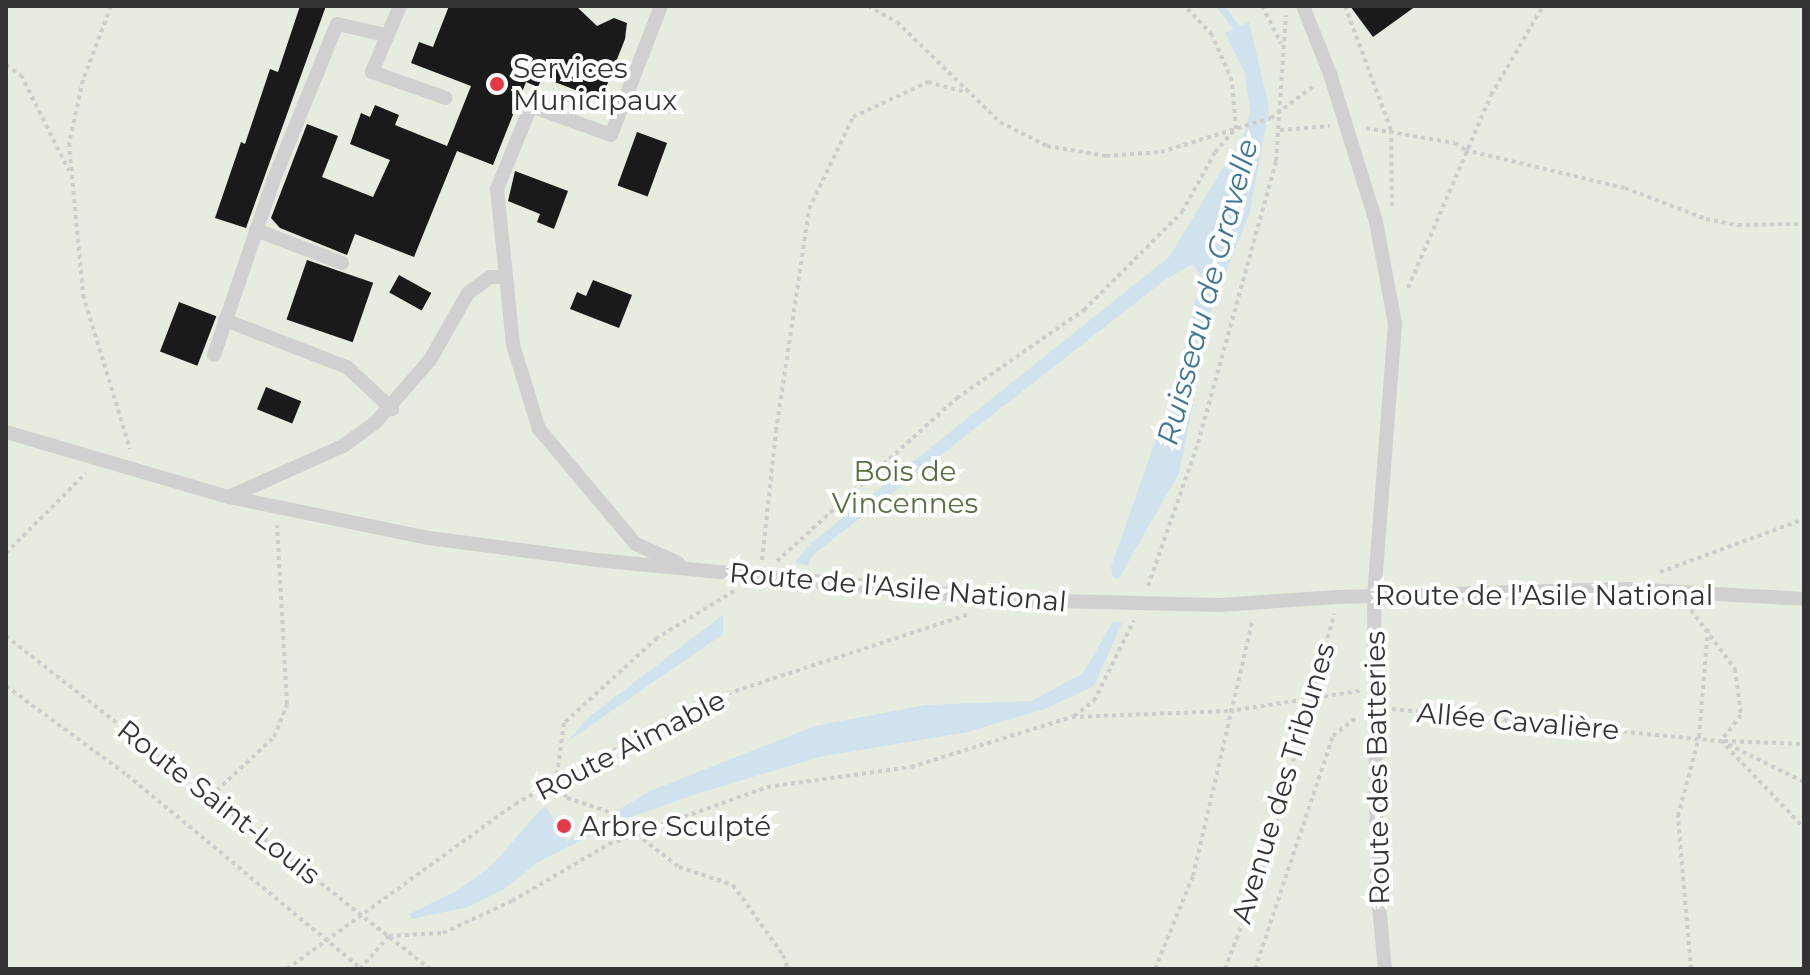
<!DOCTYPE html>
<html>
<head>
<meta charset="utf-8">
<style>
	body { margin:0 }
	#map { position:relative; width:1810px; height:975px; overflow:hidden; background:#fff; font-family:Montserrat,sans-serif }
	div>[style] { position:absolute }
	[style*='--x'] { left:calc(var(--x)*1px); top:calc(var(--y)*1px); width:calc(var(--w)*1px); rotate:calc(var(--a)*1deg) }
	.green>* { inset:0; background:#e6ecdf; transform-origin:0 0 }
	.water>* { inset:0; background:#cfe2ee }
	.stream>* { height:7px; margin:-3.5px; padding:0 3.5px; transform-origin:3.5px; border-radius:3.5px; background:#cfe2ee }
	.building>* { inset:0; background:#1a1a1a; transform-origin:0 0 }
	.path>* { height:4px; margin-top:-2px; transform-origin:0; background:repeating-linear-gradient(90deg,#cdcdcd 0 4px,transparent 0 8px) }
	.service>* { height:14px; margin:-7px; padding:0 7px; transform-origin:7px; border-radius:7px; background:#d0d0d0 }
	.dots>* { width:22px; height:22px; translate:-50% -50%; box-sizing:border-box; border:4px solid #fff; border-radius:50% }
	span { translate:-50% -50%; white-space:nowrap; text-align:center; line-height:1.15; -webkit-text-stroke:8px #fff; paint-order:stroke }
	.poi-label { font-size:28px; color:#333 }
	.left { translate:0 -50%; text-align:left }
	.park-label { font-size:28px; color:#56703f }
	.street-label { font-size:28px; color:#333 }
	.water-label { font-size:30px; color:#3f7597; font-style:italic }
	.frame { position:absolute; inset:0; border:8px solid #333; pointer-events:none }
</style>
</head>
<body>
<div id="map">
	<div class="green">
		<i style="left:6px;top:6px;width:1798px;height:963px"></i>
	</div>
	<div class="water">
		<i style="clip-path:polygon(1249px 22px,1269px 107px,1250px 212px,1213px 304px,1179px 473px,1119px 578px,1113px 577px,1111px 567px,1173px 391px,1191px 320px,1201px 276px,1193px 264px,1166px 279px,813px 555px,808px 565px,795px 563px,809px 545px,1170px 256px,1245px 131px,1250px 111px,1245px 74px,1225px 33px)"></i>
		<i style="clip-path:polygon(723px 615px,723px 634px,568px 741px,590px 716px)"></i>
		<i style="clip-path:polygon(1113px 622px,1122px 623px,1094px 686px,1047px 708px,968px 732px,819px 757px,696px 794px,617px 822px,538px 862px,503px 890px,468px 907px,412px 919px,409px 914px,458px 890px,491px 866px,542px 808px,546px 807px,567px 841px,650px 791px,815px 726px,925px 705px,1032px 701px,1083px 673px)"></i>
	</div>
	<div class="stream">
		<i style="--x:1220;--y:6;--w:34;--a:53"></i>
	</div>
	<div class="building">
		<i style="clip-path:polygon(300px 6px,326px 6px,246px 228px,215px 218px,241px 142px,245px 144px,270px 69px,278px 72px)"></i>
		<i style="clip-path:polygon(449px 6px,576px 6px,597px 26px,614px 18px,627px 23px,625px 39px,601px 100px,542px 77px,538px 87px,526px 82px,493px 165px,457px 151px,414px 257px,355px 234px,347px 255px,280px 228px,271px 218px,307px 124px,338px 136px,322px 177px,373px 197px,390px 160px,350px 144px,361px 113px,370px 117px,375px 105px,399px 115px,395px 125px,447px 146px,471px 86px,411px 63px,419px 42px,433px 47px)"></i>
		<i style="clip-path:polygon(1350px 6px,1416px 6px,1373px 37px)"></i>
		<i style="left:637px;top:132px;width:32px;height:57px;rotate:20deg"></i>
		<i style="clip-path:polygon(515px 171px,568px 191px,554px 229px,537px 222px,540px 214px,508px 201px)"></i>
		<i style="left:307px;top:260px;width:70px;height:63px;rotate:19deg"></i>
		<i style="left:399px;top:275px;width:37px;height:20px;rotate:29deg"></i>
		<i style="clip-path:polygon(593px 280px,632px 295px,619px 328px,570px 309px,577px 292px,586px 296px)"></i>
		<i style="left:179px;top:302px;width:40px;height:53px;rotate:21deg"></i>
		<i style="left:266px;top:387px;width:38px;height:24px;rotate:22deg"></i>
	</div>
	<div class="path">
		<i style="--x:111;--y:6;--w:79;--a:110.7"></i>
		<i style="--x:83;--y:80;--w:65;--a:102.5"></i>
		<i style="--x:69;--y:143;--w:153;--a:84.7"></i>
		<i style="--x:83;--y:295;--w:161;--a:73"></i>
		<i style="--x:868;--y:6;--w:33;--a:29"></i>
		<i style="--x:897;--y:22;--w:144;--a:44.2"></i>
		<i style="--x:1000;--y:122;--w:53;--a:27.1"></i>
		<i style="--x:1047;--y:146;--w:60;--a:9.6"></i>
		<i style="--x:1106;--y:156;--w:55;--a:-4.2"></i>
		<i style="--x:1161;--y:152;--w:115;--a:-17.2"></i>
		<i style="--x:1271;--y:118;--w:54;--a:-36.7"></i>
		<i style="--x:1262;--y:6;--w:42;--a:62.8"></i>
		<i style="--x:1345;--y:6;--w:132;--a:69.6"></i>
		<i style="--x:1391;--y:130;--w:79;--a:89.3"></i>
		<i style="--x:6;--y:65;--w:18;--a:34"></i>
		<i style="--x:21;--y:75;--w:107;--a:63.4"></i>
		<i style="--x:1366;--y:128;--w:90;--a:9.6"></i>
		<i style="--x:1455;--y:143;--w:12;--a:35"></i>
		<i style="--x:1465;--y:150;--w:164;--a:13.4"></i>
		<i style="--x:1625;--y:188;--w:87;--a:20.9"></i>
		<i style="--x:1706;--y:219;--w:33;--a:11"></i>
		<i style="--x:1738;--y:225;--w:66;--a:-0.9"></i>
		<i style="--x:1280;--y:130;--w:50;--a:-4.6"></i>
		<i style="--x:1408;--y:288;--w:210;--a:-66.7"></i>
		<i style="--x:1491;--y:95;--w:103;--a:-59.7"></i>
		<i style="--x:6;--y:553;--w:113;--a:-45"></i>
		<i style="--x:762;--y:560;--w:130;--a:-83.8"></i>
		<i style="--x:776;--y:431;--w:224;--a:-81.5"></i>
		<i style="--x:809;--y:209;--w:102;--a:-64.4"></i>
		<i style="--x:853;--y:117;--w:83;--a:-25"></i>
		<i style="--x:928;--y:82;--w:39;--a:15"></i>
		<i style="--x:777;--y:561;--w:243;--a:-42.2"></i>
		<i style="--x:957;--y:398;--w:155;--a:-34.7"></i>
		<i style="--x:1084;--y:310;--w:139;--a:-45"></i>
		<i style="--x:1182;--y:212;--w:68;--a:-61.2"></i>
		<i style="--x:1215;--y:152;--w:31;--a:-48"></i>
		<i style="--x:1236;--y:129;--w:48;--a:-94.8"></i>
		<i style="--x:1232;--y:81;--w:50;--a:-113.5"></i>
		<i style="--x:1212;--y:35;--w:40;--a:-133"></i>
		<i style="--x:1660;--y:572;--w:153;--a:-20.2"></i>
		<i style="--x:1148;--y:586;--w:151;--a:-70.7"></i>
		<i style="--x:1198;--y:443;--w:293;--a:-74.5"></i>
		<i style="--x:1276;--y:161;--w:146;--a:-86.1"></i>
		<i style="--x:734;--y:591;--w:90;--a:148.6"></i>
		<i style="--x:657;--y:638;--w:126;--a:137.6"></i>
		<i style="--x:564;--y:723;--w:59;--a:97.9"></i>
		<i style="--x:556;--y:781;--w:20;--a:57"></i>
		<i style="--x:567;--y:798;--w:40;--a:18"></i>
		<i style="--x:605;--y:810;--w:93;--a:37.6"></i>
		<i style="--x:679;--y:867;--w:57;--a:18.4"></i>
		<i style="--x:733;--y:885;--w:86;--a:54.5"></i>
		<i style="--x:783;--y:955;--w:15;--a:70"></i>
		<i style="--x:1691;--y:610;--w:74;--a:53.3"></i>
		<i style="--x:1735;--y:669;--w:46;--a:82.6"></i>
		<i style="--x:1741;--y:715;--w:33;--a:128"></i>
		<i style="--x:6;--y:636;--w:539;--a:38.15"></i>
		<i style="--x:6;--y:686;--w:150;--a:36.3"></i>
		<i style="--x:127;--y:775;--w:303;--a:39.6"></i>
		<i style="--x:1392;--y:709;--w:331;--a:5.6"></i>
		<i style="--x:1721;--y:741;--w:93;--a:26.3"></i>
		<i style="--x:1074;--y:716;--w:25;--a:-37"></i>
		<i style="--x:1094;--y:701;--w:90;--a:-63.7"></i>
		<i style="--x:1724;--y:741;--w:80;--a:2.1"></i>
		<i style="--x:1726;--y:746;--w:113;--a:46.4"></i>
		<i style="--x:211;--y:796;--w:86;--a:-43.1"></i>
		<i style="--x:274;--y:737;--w:35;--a:-68"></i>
		<i style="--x:287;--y:704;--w:179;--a:-93.2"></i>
		<i style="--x:287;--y:969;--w:281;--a:-35.9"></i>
		<i style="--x:515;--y:804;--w:122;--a:-28.5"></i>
		<i style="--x:622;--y:746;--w:110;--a:-27"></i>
		<i style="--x:720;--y:696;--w:260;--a:-18.2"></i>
		<i style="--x:360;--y:969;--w:44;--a:-48.7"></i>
		<i style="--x:389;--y:936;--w:54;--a:-3.2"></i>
		<i style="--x:443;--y:933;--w:76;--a:-24.9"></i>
		<i style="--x:512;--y:901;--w:113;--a:-30.4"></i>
		<i style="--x:609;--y:844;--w:168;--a:-19.8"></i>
		<i style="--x:767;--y:787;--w:145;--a:-7.9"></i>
		<i style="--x:911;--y:767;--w:169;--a:-17.3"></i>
		<i style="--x:1072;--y:717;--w:157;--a:-2.2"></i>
		<i style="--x:1229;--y:711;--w:133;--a:-8.7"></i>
		<i style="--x:1155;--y:969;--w:100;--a:-67.8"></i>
		<i style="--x:1193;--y:876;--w:261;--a:-76.9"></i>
		<i style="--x:1225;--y:969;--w:107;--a:-69.2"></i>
		<i style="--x:1263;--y:869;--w:265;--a:-74.4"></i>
		<i style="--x:1255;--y:969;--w:246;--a:-71.5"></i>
		<i style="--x:1333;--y:736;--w:31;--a:-38"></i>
		<i style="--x:1691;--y:969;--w:154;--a:-94.9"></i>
		<i style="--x:1678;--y:816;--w:82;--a:-75.1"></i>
		<i style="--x:1699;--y:737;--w:109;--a:-85.3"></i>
	</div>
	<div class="service">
		<i style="--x:400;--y:6;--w:72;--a:113"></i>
		<i style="--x:372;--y:72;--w:78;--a:19.4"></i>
		<i style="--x:661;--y:6;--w:138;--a:111.2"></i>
		<i style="--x:611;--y:135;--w:85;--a:-160.1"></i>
		<i style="--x:531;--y:106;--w:90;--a:112.3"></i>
		<i style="--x:497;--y:189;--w:157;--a:84.1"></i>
		<i style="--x:513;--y:345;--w:88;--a:72.8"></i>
		<i style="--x:539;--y:429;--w:150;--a:49.9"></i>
		<i style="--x:636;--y:544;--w:46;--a:24.3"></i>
		<i style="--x:1303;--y:6;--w:73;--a:68.3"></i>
		<i style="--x:1330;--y:74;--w:155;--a:72.7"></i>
		<i style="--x:1376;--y:222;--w:104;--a:79.4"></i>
		<i style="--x:1395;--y:324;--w:272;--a:94.4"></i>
		<i style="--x:1374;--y:595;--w:290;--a:89.4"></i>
		<i style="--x:1377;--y:885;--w:84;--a:84.6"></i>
		<i style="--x:256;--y:230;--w:92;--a:21"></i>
		<i style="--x:225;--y:320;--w:131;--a:21.1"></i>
		<i style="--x:347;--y:367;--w:62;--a:43"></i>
		<i style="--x:214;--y:355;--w:186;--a:-71.2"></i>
		<i style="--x:274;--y:179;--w:167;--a:-67.9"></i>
		<i style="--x:337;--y:24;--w:50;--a:12.7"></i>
		<i style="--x:6;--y:432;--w:232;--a:16.3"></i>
		<i style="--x:229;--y:497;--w:204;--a:11.6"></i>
		<i style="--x:429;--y:538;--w:168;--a:7.5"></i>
		<i style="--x:596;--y:560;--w:419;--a:5.5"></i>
		<i style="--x:1013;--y:600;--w:207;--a:1.4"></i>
		<i style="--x:1220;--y:605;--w:118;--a:-3.9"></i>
		<i style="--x:1338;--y:597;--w:289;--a:-1.6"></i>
		<i style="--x:1627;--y:589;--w:177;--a:3.2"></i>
		<i style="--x:231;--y:496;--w:123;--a:-24.1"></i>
		<i style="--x:343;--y:446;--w:39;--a:-36"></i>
		<i style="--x:375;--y:423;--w:84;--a:-48.9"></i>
		<i style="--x:430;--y:360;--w:77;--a:-60.4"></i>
		<i style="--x:468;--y:293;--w:27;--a:-36"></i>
		<i style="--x:490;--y:277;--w:13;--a:0"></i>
	</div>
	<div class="dots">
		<i style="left:497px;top:84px;background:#e63946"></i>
		<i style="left:564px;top:826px;background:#e63946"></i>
	</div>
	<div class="poi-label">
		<span class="left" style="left:513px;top:84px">Services<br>Municipaux</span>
		<span class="left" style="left:580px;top:826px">Arbre Sculpté</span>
	</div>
	<div class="park-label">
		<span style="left:905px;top:487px">Bois de<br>Vincennes</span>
	</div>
	<div class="street-label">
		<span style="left:898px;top:587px;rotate:5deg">Route de l'Asile National</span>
		<span style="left:1544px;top:595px">Route de l'Asile National</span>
		<span style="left:1518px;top:721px;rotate:5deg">Allée Cavalière</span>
		<span style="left:630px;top:745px;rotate:-27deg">Route Aimable</span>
		<span style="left:1377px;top:768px;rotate:-91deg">Route des Batteries</span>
		<span style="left:1283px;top:783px;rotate:-73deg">Avenue des Tribunes</span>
		<span style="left:219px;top:802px;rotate:38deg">Route Saint-Louis</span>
	</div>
	<div class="water-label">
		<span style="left:1208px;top:292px;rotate:-75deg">Ruisseau de Gravelle</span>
	</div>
	<div class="frame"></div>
</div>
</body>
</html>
